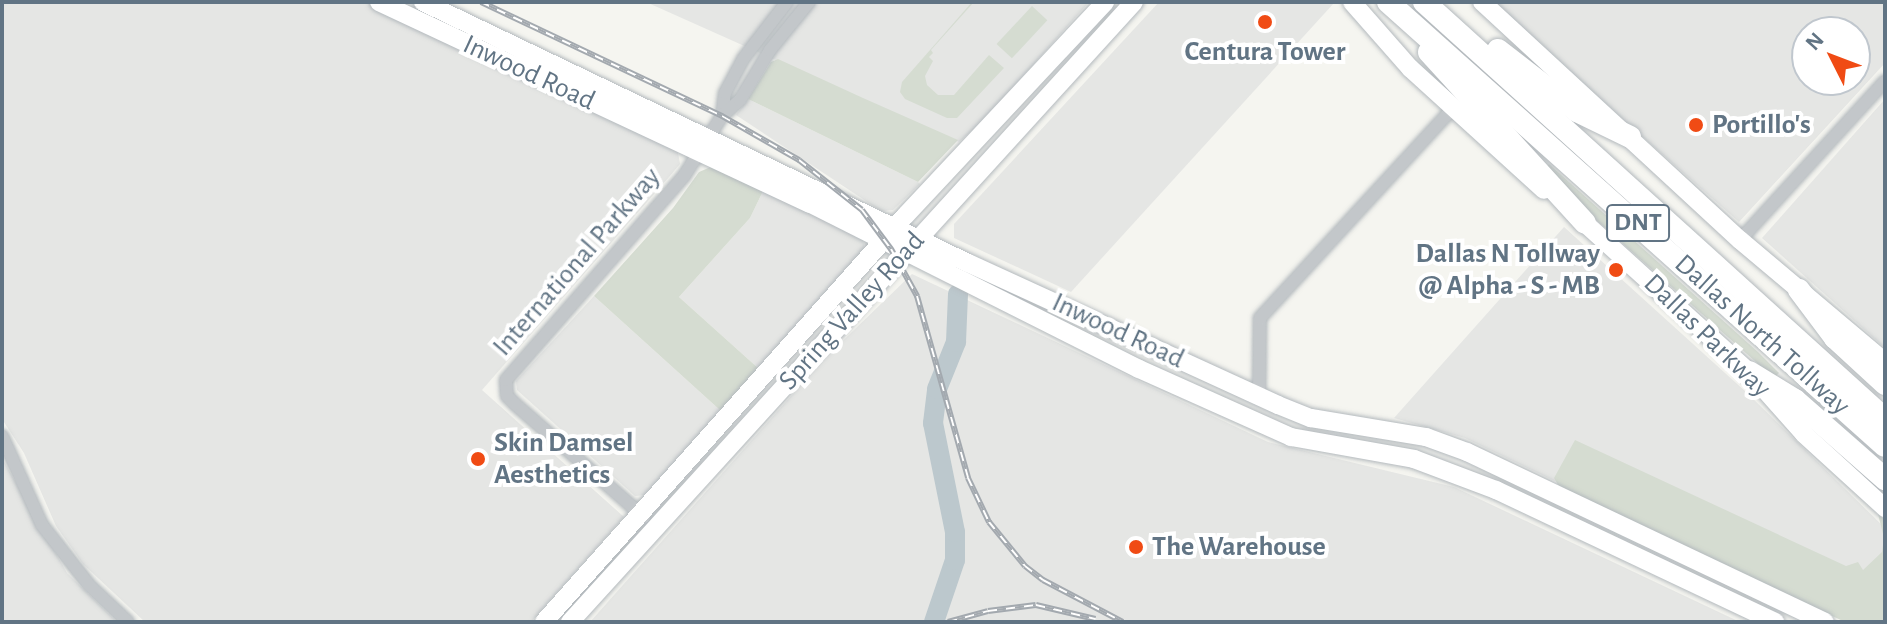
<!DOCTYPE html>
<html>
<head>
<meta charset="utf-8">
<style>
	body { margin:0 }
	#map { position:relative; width:1887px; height:624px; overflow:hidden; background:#f5f5f0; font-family:"Alegreya Sans",sans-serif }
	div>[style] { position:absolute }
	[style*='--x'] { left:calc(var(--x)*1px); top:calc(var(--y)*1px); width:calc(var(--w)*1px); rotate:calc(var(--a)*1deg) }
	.built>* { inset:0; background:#e5e6e4 }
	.green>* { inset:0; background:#d5dcd1; transform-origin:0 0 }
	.river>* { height:20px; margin:-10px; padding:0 10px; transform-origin:10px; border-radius:10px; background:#bcc8cd }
	.roads { filter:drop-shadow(0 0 2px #b3b9bd) drop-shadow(0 0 2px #b3b9bd) }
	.minor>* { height:12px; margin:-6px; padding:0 6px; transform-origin:6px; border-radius:6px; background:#c3c7ca }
	.secondary>* { height:18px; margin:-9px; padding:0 9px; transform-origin:9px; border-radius:9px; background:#fff }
	.motorway>* { height:22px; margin:-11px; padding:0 11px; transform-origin:11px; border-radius:11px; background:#fff }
	.rail>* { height:6px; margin-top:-3px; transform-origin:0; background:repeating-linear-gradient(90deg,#fff 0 9px,#a3a9af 0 18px); box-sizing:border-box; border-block:2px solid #a3a9af }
	.dots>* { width:22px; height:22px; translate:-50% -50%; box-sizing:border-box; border:4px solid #fff; border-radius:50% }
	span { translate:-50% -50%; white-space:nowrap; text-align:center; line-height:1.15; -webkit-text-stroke:8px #fff; paint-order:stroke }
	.shield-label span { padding:2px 6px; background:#fff; border:2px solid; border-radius:6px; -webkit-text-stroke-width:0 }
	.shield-label { font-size:26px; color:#617484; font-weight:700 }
	.poi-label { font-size:28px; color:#617484; font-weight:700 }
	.left { translate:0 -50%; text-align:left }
	.right { translate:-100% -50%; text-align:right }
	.street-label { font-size:28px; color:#617484 }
	.frame { position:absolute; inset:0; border:4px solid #617484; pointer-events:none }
	.north { position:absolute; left:1791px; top:16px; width:80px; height:80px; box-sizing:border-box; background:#fff; border:2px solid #c0c7ce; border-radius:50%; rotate:312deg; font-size:22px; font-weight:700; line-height:32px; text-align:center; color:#617484 }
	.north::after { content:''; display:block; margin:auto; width:28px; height:36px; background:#f04b14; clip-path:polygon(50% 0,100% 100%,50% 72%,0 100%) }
</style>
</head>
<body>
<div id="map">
	<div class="built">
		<i style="clip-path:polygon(2px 2px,366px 2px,677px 147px,680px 164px,669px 177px,482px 390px,624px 517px,531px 622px,145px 622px,83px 564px,56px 526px,24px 453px,2px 419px)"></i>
		<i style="clip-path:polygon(646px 2px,1089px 2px,984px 120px,959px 142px)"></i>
		<i style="clip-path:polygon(1159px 2px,1334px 3px,1071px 292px,954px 238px,954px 224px)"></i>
		<i style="clip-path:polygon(evenodd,1490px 2px,1885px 2px,1885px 63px,1739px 222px,1490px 2px,1807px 32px,1855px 32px,1855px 80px,1807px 80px,1807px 32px)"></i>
		<i style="clip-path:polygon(748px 99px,918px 182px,920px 184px,893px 210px,881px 211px,736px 115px)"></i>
		<i style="clip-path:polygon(1885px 99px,1885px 348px,1762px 238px)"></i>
		<i style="clip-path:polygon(764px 189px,862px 235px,865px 250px,758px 368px,679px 297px,750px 218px)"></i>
		<i style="clip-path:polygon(1564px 227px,1746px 392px,1885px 528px,1885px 622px,1850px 622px,1465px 438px,1394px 418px)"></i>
		<i style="clip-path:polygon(912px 274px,1268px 442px,1454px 487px,1740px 622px,590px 622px,825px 358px)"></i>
		<i style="clip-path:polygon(594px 296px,721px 411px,645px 495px,635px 496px,517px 390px,516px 381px)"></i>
		<i style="clip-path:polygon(2px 458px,67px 573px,117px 622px,2px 622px)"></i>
	</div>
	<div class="green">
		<i style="clip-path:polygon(974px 2px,931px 50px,933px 53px,929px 57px,933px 61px,925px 76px,927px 85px,938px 95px,954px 95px,989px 55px,1004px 68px,957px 118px,947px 118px,905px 99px,900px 92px,902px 82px,972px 2px)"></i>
		<i style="left:1032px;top:6px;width:21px;height:52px;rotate:43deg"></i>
		<i style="clip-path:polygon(778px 59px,863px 98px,958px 140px,918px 182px,748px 99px,771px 62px)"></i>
		<i style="clip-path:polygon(1549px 164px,1758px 352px,1779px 373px,1774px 378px,1595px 219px,1546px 168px)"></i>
		<i style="clip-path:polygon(713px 166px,764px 189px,750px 218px,679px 297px,758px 368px,721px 411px,594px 296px,673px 208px,699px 172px)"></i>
		<i style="clip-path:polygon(1575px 440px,1846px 566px,1858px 562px,1863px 570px,1882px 552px,1884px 538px,1878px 514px,1885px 520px,1885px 622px,1845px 622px,1560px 488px,1554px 478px)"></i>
	</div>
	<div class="river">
		<i style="--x:934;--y:622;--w:65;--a:-71.3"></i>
		<i style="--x:955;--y:560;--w:28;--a:-90"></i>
		<i style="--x:955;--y:532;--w:111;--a:-101.4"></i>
		<i style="--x:933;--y:423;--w:34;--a:-83"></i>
		<i style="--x:937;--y:389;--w:51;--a:-68"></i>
		<i style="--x:956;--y:342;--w:48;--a:-87.6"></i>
	</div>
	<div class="roads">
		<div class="minor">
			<i style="--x:722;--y:116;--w:23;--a:-83"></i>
			<i style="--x:725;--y:93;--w:38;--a:-62"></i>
			<i style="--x:743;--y:59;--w:72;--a:-52.3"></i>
			<i style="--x:1740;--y:240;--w:215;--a:-47.6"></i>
			<i style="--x:1259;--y:396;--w:78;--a:-89.3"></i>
			<i style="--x:1260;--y:318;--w:285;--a:-47.4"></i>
			<i style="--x:2;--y:436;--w:98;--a:65.8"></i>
			<i style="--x:42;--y:525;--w:76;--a:51.9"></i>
			<i style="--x:89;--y:585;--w:54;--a:43.5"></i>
			<i style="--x:644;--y:517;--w:171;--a:-138.8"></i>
			<i style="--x:515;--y:404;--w:11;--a:-135"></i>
			<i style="--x:507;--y:396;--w:16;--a:-94"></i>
			<i style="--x:506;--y:380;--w:271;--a:-48.9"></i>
			<i style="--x:684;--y:176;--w:71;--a:-57.7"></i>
			<i style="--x:722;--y:116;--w:24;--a:-42"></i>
			<i style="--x:740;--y:100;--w:58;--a:-59"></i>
			<i style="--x:770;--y:50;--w:62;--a:-50.9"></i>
		</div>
		<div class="secondary">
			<i style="--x:379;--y:2;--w:475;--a:25.1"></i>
			<i style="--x:809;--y:203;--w:369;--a:26.7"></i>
			<i style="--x:1139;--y:369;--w:167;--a:24.1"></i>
			<i style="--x:1291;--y:437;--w:125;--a:10.1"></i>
			<i style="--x:1414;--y:459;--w:88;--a:20.7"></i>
			<i style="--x:1496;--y:490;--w:309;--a:25.3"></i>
			<i style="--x:423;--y:2;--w:604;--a:25.59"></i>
			<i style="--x:968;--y:263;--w:341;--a:24.6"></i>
			<i style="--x:1278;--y:405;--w:35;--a:22"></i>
			<i style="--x:1311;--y:418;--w:117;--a:9.4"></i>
			<i style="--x:1426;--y:437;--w:44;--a:20.1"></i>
			<i style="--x:1467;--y:452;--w:396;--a:25.4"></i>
			<i style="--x:1352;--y:2;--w:88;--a:48.7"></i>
			<i style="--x:1410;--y:68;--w:181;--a:42.3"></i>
			<i style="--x:1482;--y:2;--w:351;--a:42.7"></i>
			<i style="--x:1740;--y:240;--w:189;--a:40.1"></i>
			<i style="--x:1577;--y:216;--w:232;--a:42.2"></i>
			<i style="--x:1749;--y:372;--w:83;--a:48.4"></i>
			<i style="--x:1804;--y:434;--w:110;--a:42.4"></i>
			<i style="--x:544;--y:622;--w:543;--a:-48.36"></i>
			<i style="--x:905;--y:216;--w:293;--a:-46.9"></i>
			<i style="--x:570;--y:622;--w:838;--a:-47.71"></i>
		</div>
		<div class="motorway">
			<i style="--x:1388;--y:2;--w:666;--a:41.78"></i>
			<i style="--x:1424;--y:2;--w:622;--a:42.13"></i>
			<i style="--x:1498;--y:50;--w:100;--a:37.7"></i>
			<i style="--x:1577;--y:111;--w:59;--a:26.1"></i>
			<i style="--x:1429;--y:52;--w:231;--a:47.6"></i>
			<i style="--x:1799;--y:290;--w:60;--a:53.1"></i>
			<i style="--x:1835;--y:338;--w:68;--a:42.6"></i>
			<i style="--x:1749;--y:372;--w:54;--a:31.3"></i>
			<i style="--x:1795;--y:400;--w:120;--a:41.3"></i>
		</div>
	</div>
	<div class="rail">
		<i style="--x:481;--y:2;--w:267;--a:25.3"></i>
		<i style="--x:722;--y:116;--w:89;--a:29.7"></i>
		<i style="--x:799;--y:160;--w:80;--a:38.4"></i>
		<i style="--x:862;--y:210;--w:49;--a:53.4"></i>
		<i style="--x:891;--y:249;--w:54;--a:61"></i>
		<i style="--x:917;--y:296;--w:189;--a:74.3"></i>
		<i style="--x:968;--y:478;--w:49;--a:64.5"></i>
		<i style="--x:989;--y:522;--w:57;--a:50.7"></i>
		<i style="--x:1025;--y:566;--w:23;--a:38"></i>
		<i style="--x:1043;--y:580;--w:90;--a:27.7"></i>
		<i style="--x:948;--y:622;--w:41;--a:-15.4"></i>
		<i style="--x:988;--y:611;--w:48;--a:-7.1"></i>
		<i style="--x:1036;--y:605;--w:61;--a:13.3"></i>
	</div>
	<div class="dots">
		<i style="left:1265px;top:22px;background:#f04b14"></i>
		<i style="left:1696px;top:125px;background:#f04b14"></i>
		<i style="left:1616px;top:270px;background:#f04b14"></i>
		<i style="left:478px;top:459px;background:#f04b14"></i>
		<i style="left:1136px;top:547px;background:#f04b14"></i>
	</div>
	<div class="shield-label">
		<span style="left:1638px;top:223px">DNT</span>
	</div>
	<div class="poi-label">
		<span style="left:1265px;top:52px">Centura Tower</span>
		<span class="left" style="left:1712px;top:125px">Portillo's</span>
		<span class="right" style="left:1600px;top:270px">Dallas N Tollway<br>@ Alpha - S - MB</span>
		<span class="left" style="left:494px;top:459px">Skin Damsel<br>Aesthetics</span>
		<span class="left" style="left:1152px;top:547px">The Warehouse</span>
	</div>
	<div class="street-label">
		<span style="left:529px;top:73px;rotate:25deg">Inwood Road</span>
		<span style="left:577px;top:262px;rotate:-49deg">International Parkway</span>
		<span style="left:852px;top:311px;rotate:-48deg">Spring Valley Road</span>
		<span style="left:1118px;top:331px;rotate:25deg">Inwood Road</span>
		<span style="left:1762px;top:335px;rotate:42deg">Dallas North Tollway</span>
		<span style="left:1707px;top:336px;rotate:44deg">Dallas Parkway</span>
	</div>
	<div class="frame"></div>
	<div class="north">N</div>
</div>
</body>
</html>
